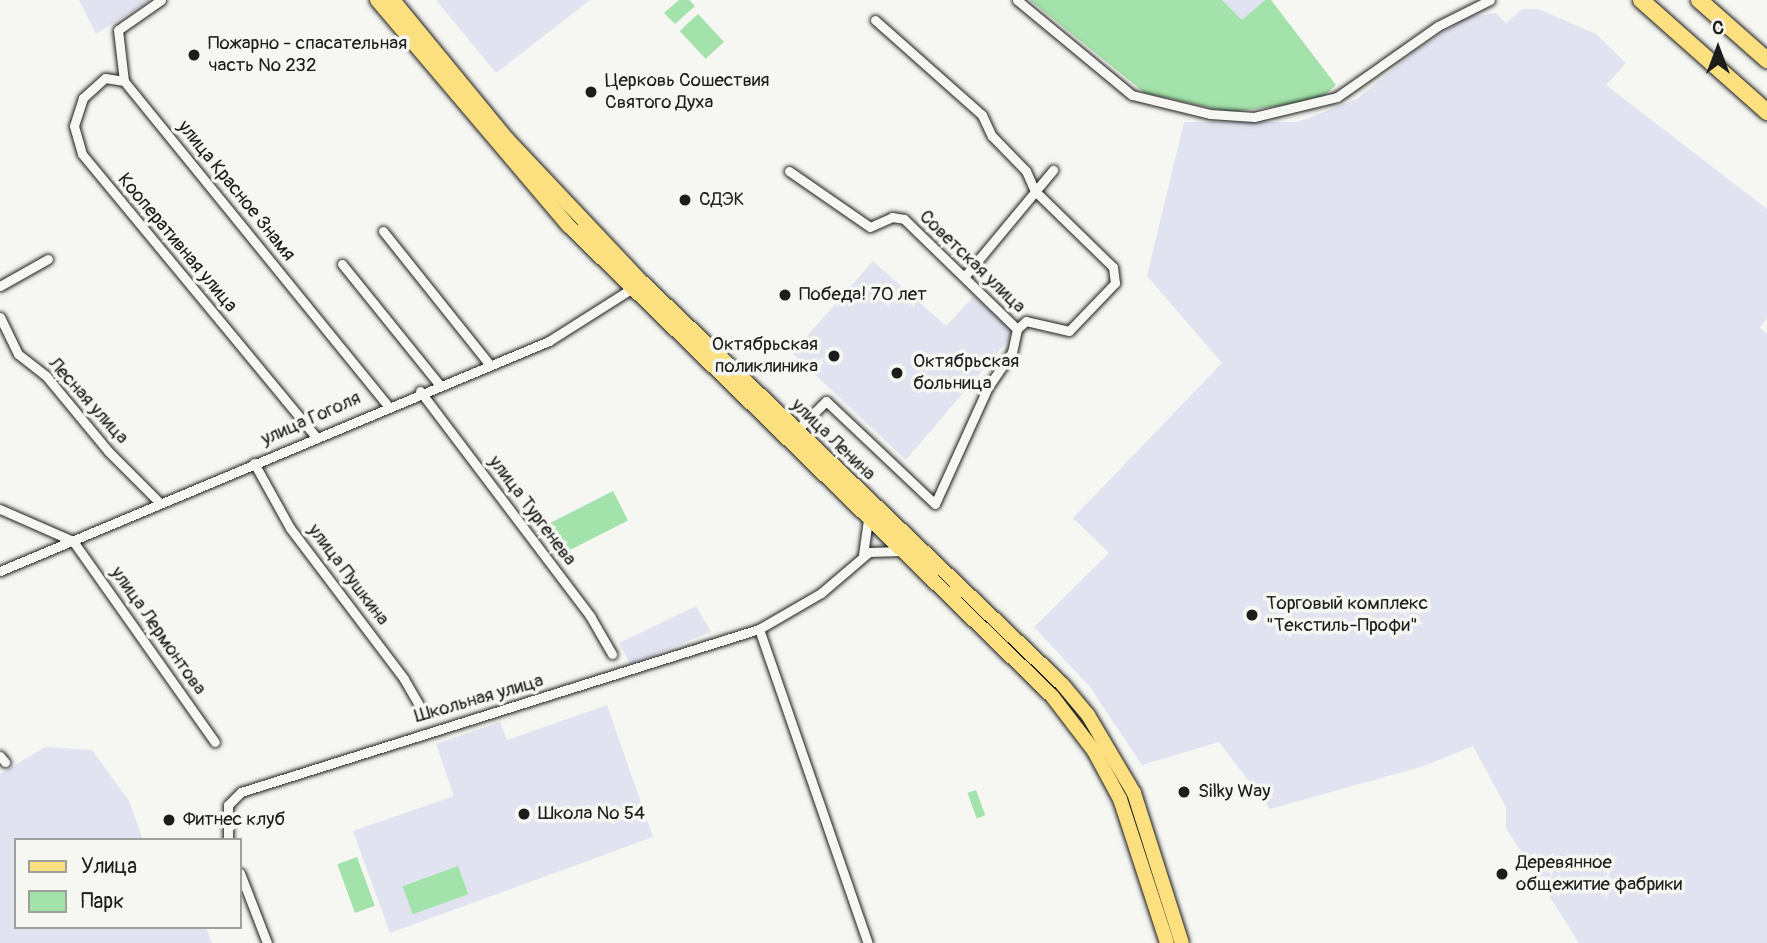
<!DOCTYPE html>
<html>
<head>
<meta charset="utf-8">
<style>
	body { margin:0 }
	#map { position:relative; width:1767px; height:943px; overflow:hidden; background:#f6f6f2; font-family:Pangolin,sans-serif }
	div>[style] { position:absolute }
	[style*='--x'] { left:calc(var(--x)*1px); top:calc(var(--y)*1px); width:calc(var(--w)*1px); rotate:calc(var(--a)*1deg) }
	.built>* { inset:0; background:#e1e4f0 }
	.green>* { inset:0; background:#a3e2aa; transform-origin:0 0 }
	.roads { filter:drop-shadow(0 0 2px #1c1c1c) drop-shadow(0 0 2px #1c1c1c) }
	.street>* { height:9px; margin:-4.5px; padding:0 4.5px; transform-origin:4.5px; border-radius:4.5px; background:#f6f6f2 }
	.primary>* { height:14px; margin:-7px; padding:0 7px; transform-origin:7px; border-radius:7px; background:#fce080 }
	.highway>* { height:16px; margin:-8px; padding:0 8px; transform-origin:8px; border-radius:8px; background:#fce080 }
	.dots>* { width:19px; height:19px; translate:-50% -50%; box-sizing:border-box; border:4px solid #f6f6f2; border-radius:50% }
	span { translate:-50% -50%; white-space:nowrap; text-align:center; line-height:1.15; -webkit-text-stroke:7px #f6f6f2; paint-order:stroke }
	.poi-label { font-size:19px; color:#1c1c1c }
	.left { translate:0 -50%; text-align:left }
	.right { translate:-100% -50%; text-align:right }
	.street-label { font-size:19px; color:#1c1c1c }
	.legend { position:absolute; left:14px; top:838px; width:228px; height:91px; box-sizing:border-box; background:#f6f6f2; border:2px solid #9f9f9c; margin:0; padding:9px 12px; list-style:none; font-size:21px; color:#1c1c1c }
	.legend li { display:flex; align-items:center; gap:14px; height:35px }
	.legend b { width:35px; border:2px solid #9f9f9c }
	.north { position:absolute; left:1683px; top:14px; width:70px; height:70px; -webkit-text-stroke:5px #f6f6f2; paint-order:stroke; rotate:0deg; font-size:19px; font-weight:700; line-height:28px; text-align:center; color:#1c1c1c }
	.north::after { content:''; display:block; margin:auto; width:24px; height:32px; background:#1c1c1c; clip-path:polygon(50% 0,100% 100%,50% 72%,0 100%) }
</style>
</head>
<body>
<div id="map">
	<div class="built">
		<i style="clip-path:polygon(79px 0,150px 0,96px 34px)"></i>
		<i style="clip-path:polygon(436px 0,590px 0,496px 73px)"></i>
		<i style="clip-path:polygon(1222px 0,1265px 0,1242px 20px)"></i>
		<i style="clip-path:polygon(1522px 9px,1538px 9px,1596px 34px,1626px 63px,1606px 85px,1767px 209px,1767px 318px,1760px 328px,1767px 334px,1767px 943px,1579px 943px,1506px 828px,1506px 807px,1473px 746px,1424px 766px,1270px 809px,1219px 742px,1142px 765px,1090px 687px,1034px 627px,1109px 553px,1073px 518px,1222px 363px,1147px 276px,1184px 122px,1298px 122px,1357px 99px,1414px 52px,1468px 17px,1496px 13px,1506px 23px)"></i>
		<i style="clip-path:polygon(873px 261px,946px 326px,974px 296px,1014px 333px,906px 460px,792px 353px)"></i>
		<i style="clip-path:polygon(696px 606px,711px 632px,630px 664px,619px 643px)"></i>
		<i style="clip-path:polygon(607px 705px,653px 837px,390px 933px,353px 831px,454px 796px,436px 744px,500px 722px,507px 740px)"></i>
		<i style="clip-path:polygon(45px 747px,92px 750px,129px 801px,143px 840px,16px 840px,16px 927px,206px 927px,212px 943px,0 943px,0 774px)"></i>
	</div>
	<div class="green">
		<i style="clip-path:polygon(679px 0,689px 0,695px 6px,675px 24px,664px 13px)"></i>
		<i style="clip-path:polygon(1030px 0,1222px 0,1242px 20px,1265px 0,1271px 0,1336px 85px,1318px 101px,1230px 112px,1145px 93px)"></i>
		<i style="left:698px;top:14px;width:38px;height:25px;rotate:47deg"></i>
		<i style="left:613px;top:491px;width:33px;height:74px;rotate:63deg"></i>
		<i style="left:976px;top:790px;width:27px;height:9px;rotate:70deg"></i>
		<i style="left:357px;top:857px;width:52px;height:21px;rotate:70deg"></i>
		<i style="left:458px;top:866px;width:30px;height:59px;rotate:70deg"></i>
	</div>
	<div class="roads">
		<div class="street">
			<i style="--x:161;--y:0;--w:52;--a:145.1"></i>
			<i style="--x:118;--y:30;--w:51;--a:83.3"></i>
			<i style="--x:124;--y:81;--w:417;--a:50.9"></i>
			<i style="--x:1017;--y:0;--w:149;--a:39.6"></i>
			<i style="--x:1132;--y:95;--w:80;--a:13.7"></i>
			<i style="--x:1210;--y:114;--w:44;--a:3.9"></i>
			<i style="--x:1254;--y:117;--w:85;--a:-13.5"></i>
			<i style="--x:1337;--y:97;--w:123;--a:-35.1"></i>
			<i style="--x:1438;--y:26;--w:58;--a:-26.6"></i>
			<i style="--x:875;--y:20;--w:143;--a:41.6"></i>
			<i style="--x:982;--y:115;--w:23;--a:65"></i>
			<i style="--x:992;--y:136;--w:49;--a:45.8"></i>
			<i style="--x:1026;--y:171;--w:22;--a:66"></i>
			<i style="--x:1035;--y:191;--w:109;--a:44.3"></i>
			<i style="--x:1113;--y:267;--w:16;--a:83"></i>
			<i style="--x:1115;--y:283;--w:66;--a:133.8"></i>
			<i style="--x:1069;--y:331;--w:44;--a:-166.9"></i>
			<i style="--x:1026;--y:321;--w:12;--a:138"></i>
			<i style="--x:124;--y:81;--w:19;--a:-171"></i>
			<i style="--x:105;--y:78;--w:30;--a:138"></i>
			<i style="--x:83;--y:98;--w:29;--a:108"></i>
			<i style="--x:74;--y:126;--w:29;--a:74"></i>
			<i style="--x:82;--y:154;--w:367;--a:50.4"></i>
			<i style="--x:789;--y:171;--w:98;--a:34.7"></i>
			<i style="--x:870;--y:227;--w:24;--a:-24"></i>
			<i style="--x:892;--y:217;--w:12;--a:9"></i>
			<i style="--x:904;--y:219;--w:158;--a:44.2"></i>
			<i style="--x:1017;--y:329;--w:24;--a:102"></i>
			<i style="--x:1012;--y:352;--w:42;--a:124.4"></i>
			<i style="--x:988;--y:387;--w:128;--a:114.4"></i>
			<i style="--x:935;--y:504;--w:150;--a:-136.6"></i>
			<i style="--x:826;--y:401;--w:42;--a:135"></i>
			<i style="--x:383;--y:231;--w:170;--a:51.4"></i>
			<i style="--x:342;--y:264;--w:154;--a:51.1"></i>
			<i style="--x:965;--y:276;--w:138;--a:-50.3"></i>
			<i style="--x:0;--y:286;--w:55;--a:-29.4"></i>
			<i style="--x:0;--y:317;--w:41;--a:64.1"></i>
			<i style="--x:18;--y:354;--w:36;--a:38"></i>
			<i style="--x:46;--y:376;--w:97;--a:50.4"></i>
			<i style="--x:108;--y:451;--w:74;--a:45"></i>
			<i style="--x:420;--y:391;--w:282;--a:52.9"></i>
			<i style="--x:590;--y:616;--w:44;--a:59.9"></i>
			<i style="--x:254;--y:463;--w:74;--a:61"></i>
			<i style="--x:290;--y:528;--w:189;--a:52.9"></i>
			<i style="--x:404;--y:679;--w:30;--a:60"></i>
			<i style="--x:0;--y:509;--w:80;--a:23.7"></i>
			<i style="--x:73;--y:541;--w:246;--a:54.8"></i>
			<i style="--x:863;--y:555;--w:36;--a:-82"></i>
			<i style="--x:0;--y:571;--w:595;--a:-22.73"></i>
			<i style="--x:549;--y:341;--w:97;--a:-32.4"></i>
			<i style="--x:759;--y:629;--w:332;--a:70.9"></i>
			<i style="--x:0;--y:756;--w:8;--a:50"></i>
			<i style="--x:228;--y:840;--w:35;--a:-90"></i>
			<i style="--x:228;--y:805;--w:18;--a:-45"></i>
			<i style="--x:241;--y:792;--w:543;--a:-17.47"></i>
			<i style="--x:759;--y:629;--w:72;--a:-30.1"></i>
			<i style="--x:821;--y:593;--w:63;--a:-40.5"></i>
			<i style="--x:869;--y:552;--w:32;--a:-2"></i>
			<i style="--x:240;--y:873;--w:75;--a:68.9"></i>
		</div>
		<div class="primary">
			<i style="--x:377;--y:0;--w:297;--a:49.7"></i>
			<i style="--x:569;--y:226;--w:674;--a:44.22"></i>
			<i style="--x:1052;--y:696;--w:69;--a:52.6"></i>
			<i style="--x:1094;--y:751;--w:55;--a:61.6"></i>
			<i style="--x:1120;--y:799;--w:151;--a:71.9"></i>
			<i style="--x:393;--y:0;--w:181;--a:50.6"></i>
			<i style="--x:508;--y:140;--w:192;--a:46.7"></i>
			<i style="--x:640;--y:280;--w:584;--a:43.75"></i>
			<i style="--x:1062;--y:684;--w:40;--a:50"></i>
			<i style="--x:1088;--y:715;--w:91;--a:59.5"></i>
			<i style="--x:1134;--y:793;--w:157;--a:72.3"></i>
		</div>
		<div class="highway">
			<i style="--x:1641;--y:0;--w:169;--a:41.6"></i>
			<i style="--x:1699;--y:0;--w:91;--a:41.4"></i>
		</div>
	</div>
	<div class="dots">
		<i style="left:194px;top:55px;background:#1c1c1c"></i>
		<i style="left:591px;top:92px;background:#1c1c1c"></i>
		<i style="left:685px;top:200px;background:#1c1c1c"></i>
		<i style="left:785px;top:295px;background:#1c1c1c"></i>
		<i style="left:834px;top:356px;background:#1c1c1c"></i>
		<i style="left:897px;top:373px;background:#1c1c1c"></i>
		<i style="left:1252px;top:615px;background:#1c1c1c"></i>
		<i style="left:1184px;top:792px;background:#1c1c1c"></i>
		<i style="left:524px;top:814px;background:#1c1c1c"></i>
		<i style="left:169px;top:820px;background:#1c1c1c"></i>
		<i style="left:1502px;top:874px;background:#1c1c1c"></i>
	</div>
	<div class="poi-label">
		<span class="left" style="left:208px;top:55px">Пожарно - спасательная<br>часть № 232</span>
		<span class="left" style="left:605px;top:92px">Церковь Сошествия<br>Святого Духа</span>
		<span class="left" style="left:699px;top:200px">СДЭК</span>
		<span class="left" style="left:799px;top:295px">Победа! 70 лет</span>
		<span class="right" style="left:818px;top:356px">Октябрьская<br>поликлиника</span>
		<span class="left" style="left:913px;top:373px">Октябрьская<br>больница</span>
		<span class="left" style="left:1266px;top:615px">Торговый комплекс<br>"Текстиль-Профи"</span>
		<span class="left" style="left:1198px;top:792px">Silky Way</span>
		<span class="left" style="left:538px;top:814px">Школа № 54</span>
		<span class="left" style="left:183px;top:820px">Фитнес клуб</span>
		<span class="left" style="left:1516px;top:874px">Деревянное<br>общежитие фабрики</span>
	</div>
	<div class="street-label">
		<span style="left:236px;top:191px;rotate:51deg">улица Красное Знамя</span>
		<span style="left:177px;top:243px;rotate:50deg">Кооперативная улица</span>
		<span style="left:972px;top:262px;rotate:44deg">Советская улица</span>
		<span style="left:88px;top:401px;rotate:48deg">Лесная улица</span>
		<span style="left:311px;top:419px;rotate:-24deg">улица Гоголя</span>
		<span style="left:833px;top:440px;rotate:44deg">улица Ленина</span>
		<span style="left:532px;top:511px;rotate:53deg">улица Тургенева</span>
		<span style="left:348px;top:575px;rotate:53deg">улица Пушкина</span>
		<span style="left:158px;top:631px;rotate:55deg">улица Лермонтова</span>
		<span style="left:479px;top:699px;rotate:-16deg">Школьная улица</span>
	</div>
	<ul class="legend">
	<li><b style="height:9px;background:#fce080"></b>Улица</li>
	<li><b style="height:19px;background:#a3e2aa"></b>Парк</li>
	</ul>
	<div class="north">С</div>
</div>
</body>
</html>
